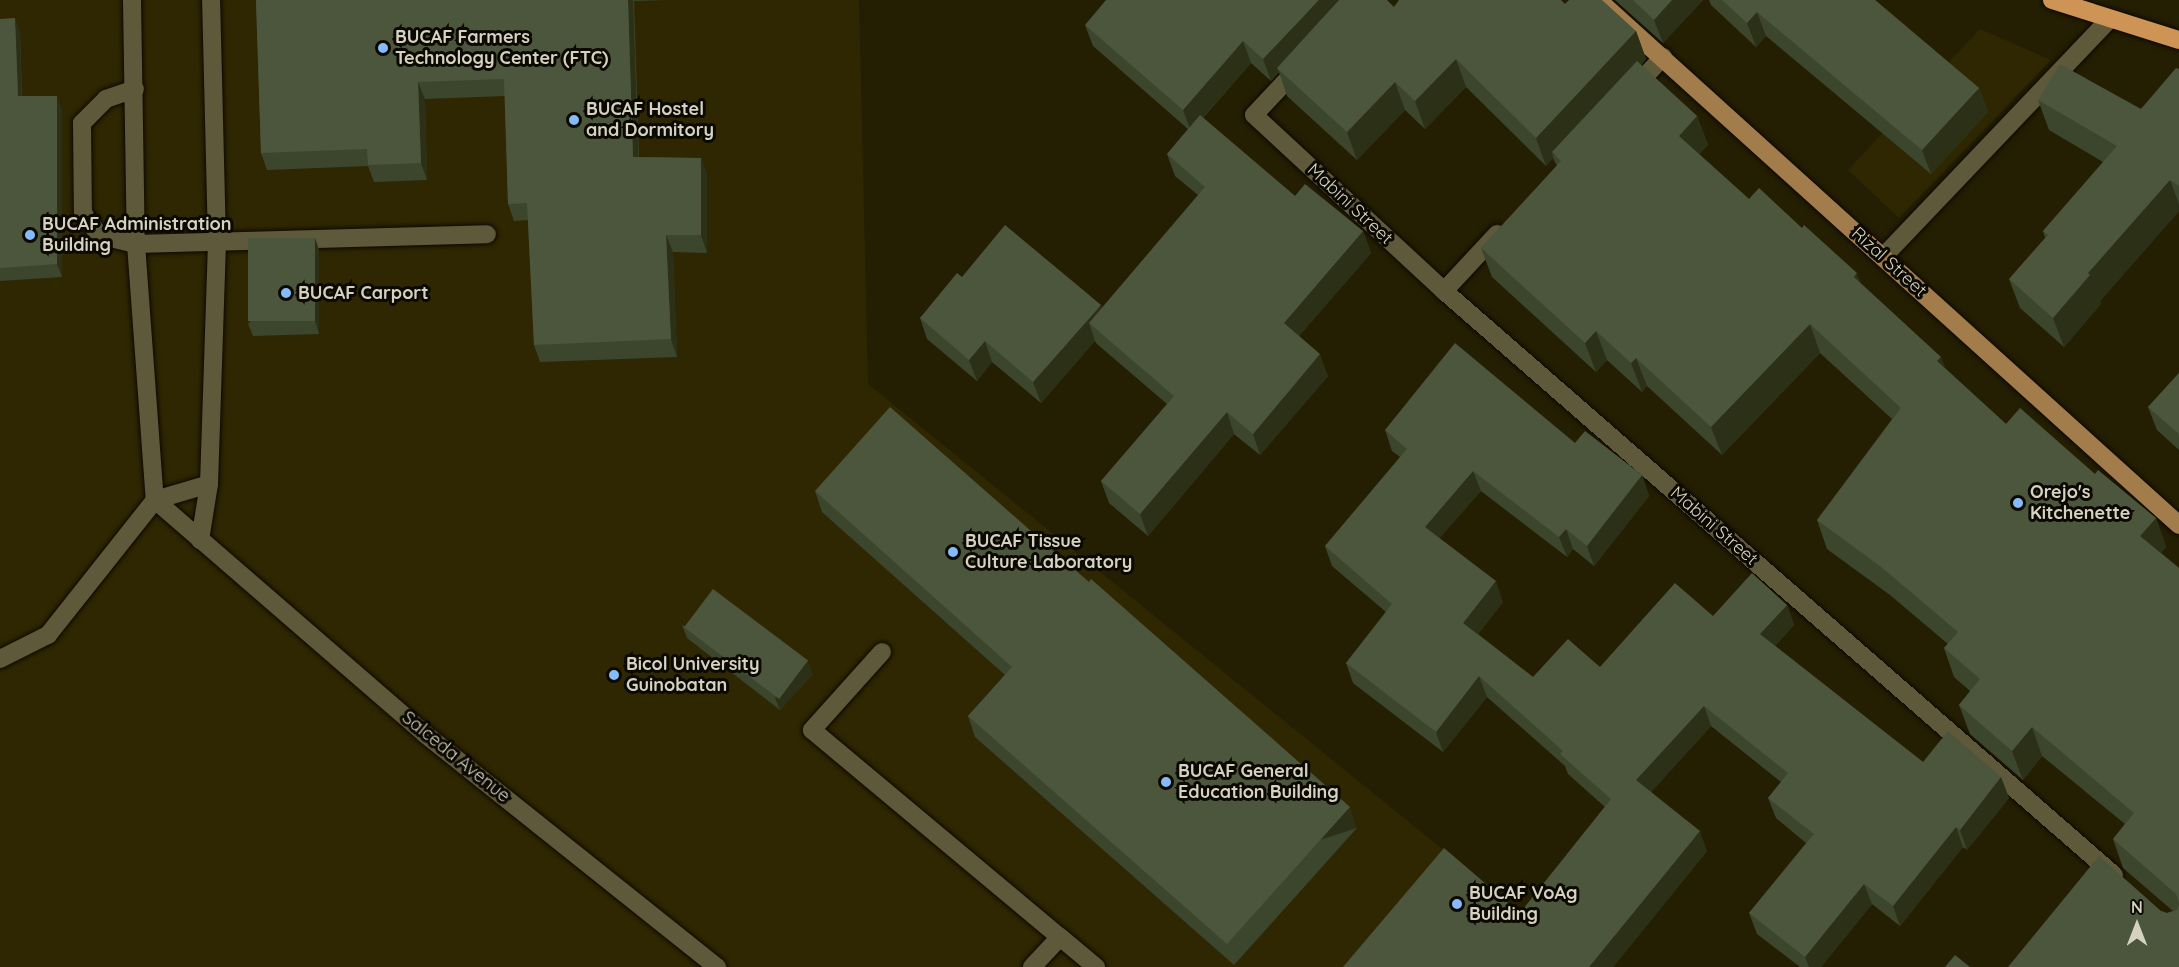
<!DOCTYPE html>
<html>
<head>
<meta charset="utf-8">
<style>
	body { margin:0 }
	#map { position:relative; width:2179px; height:967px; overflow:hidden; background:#241f03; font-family:Quicksand,sans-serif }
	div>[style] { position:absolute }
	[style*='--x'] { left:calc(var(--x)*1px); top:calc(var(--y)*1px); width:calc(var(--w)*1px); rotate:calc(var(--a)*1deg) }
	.built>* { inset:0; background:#2f2702 }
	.roads { filter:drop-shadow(0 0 2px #0e0800) drop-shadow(0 0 2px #0e0800) }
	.lane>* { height:18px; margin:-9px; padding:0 9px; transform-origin:9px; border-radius:9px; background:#5f593b }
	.street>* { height:18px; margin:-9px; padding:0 9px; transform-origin:9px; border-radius:9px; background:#5f593b }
	.primary>* { height:18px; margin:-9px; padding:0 9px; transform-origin:9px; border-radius:9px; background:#a27c4b }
	.highway>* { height:18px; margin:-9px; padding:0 9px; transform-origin:9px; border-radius:9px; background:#ce9456 }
	.wall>* { inset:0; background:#3c462d }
	.shaded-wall>* { inset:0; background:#2b3016; transform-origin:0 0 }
	.building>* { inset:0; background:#4c563d; transform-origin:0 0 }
	.dots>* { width:16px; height:16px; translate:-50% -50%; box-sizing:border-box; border:3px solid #0b0901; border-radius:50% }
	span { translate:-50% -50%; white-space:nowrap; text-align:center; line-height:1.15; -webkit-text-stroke:6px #0b0901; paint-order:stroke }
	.poi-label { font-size:18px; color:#d5d2c1; font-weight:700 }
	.left { translate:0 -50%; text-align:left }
	.street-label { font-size:18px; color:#d5d2c1 }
	.north { position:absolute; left:2107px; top:895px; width:60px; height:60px; -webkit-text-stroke:4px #0b0901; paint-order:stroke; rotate:0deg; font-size:16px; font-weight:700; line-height:24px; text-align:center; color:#d5d2c1 }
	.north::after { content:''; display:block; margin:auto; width:21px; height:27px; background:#d5d2c1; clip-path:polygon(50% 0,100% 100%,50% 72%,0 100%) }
</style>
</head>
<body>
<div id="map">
	<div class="built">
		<i style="clip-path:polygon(0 0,859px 0,868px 384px,1588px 967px,0 967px)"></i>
		<i style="clip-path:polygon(1980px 29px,2051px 60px,1899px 218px,1848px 170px)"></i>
	</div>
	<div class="roads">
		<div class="lane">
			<i style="--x:132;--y:0;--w:244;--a:89.1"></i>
			<i style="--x:136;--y:244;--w:257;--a:85.8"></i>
			<i style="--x:155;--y:500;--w:357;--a:40.9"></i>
			<i style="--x:425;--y:734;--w:374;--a:38.6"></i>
			<i style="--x:135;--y:89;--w:31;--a:161"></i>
			<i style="--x:106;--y:99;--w:34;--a:135"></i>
			<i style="--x:82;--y:123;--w:90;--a:89.4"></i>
			<i style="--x:83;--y:213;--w:27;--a:54"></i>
			<i style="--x:99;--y:235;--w:38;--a:14"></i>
			<i style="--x:136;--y:244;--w:351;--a:-1.6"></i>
			<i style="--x:1883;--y:257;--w:327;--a:-46.4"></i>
			<i style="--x:200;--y:540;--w:57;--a:-80.9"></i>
			<i style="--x:209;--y:484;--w:242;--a:-88.1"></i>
			<i style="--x:217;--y:242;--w:242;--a:-91.4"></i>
			<i style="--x:882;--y:652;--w:105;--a:131.9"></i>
			<i style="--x:812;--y:730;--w:323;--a:39.9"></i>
			<i style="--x:0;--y:659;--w:54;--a:-26.6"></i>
			<i style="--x:48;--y:635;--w:172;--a:-51.6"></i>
			<i style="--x:155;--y:500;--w:56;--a:-16.5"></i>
			<i style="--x:1032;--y:967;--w:41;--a:-47"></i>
			<i style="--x:1060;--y:937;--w:47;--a:39.8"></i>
		</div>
		<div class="street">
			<i style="--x:1300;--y:66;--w:67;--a:133.2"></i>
			<i style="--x:1254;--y:115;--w:259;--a:42.8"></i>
			<i style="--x:1444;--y:291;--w:889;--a:41.08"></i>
			<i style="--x:1633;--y:89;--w:44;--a:-46.8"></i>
			<i style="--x:1444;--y:291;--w:78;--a:-47.1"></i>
		</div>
		<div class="primary">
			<i style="--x:1598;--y:0;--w:783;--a:42.1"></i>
		</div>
		<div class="highway">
			<i style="--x:2052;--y:0;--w:133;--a:17.5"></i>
		</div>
	</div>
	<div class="wall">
		<i style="clip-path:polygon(256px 0,666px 0,634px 1px,639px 157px,701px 158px,707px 175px,707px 253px,673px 252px,677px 357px,540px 362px,534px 345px,528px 220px,514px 221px,508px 204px,505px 96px,425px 99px,427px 180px,374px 182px,368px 166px,267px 170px,261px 153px)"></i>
		<i style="clip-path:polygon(1615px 0,1703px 0,1663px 43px)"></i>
		<i style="clip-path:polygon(1709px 0,1875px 0,1979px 88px,1988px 112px,1931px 174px,1766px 36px,1756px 47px,1711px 5px)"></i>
		<i style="clip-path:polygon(1565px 4px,1636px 31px,1646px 59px,1641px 65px,1697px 116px,1708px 145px,1699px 154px,1749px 199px,1861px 284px,1946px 369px,2006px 424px,2095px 474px,2156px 518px,2166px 547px,2161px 553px,2179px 568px,2179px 967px,2161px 911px,2167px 913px,2173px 911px,2123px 868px,2113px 839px,2125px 824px,2042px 756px,2023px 780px,1970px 734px,1959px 705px,1970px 691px,1954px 677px,1944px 648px,1948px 644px,1890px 595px,1827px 549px,1817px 520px,1892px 419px,1820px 353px,1722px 455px,1647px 386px,1642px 392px,1607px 360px,1596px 372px,1492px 277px,1481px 248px,1557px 166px,1553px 158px,1546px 166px,1466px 87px,1425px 129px,1405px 110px,1357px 160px,1287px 96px,1279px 72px,1271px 81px,1251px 63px,1203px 118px,1295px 196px,1363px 231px,1371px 253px,1299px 336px,1328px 376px,1260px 455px,1234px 434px,1148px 536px,1109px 503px,1101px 481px,1167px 404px,1097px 344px,1095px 341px,1041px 403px,992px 362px,977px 381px,927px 339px,920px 318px,962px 277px,1102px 308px,1198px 195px,1175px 176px,1167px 154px,1188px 129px,1093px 46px,1085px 25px,1394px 7px)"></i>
		<i style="clip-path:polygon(0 19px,20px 31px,22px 96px,62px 109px,62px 277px,0 281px)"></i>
		<i style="clip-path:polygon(2179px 69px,2179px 211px,2100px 301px,2101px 304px,2064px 347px,2020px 308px,2009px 279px,2045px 238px,2043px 231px,2103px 162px,2049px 130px,2038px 100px,2141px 109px)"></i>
		<i style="clip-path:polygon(315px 238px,319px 250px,319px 334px,253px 336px,248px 324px)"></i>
		<i style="clip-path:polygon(2179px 373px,2179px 450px,2157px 430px,2148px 407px)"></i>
		<i style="clip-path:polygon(1385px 430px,1575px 443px,1642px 475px,1649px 496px,1594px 566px,1573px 549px,1567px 557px,1481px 491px,1439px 538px,1503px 602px,1478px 634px,1533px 677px,1600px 667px,1713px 616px,1787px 605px,1794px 625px,1775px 646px,1923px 762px,2001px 777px,2009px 798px,1967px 850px,1963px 847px,1900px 926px,1872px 904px,1821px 967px,1800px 967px,1757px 934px,1749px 913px,1806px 843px,1776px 818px,1768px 798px,1781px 782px,1711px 726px,1651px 792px,1707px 851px,1613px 967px,1343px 967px,1520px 913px,1605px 807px,1568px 774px,1565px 766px,1487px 697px,1443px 752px,1353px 683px,1346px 663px,1386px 612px,1332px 566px,1325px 546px,1400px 457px,1392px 451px)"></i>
		<i style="clip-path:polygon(815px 491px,1357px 828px,1234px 965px,975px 737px,968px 716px,1005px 675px,822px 512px)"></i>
		<i style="clip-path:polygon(682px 625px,813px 674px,780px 710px,687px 638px)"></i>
	</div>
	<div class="shaded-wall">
		<i style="clip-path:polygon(628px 0,633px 0,639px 174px,633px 157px)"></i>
		<i style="clip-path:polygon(1319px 0,1347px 0,1277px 68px,1279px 72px,1271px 81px,1263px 59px)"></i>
		<i style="clip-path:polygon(1672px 0,1703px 0,1663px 43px,1654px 20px)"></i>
		<i style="clip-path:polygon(1757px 12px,1766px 36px,1756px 47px,1747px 23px)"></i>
		<i style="clip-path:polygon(15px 18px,20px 31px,22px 109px,18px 96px)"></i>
		<i style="clip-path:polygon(1636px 31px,1646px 59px,1555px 156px,1552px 152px,1553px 158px,1546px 166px,1536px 138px)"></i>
		<i style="clip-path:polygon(1243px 41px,1251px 63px,1191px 131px,1183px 110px)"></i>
		<i style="clip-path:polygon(1456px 59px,1466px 87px,1425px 129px,1415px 101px)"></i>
		<i style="clip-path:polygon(418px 82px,425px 99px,427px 180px,421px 163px)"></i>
		<i style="clip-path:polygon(1395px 82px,1405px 110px,1357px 160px,1347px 132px)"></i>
		<i style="clip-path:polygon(1979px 88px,1988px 112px,1931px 174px,1922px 150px)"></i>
		<i style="clip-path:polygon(57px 96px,62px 109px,62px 277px,57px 264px)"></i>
		<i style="clip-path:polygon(1697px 116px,1708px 145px,1689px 165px,1679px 136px)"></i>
		<i style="clip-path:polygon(701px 158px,707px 175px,707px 253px,701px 235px)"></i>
		<i style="clip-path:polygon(2170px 180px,2179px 204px,2179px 211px,2100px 301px,2101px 304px,2064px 347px,2053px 318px,2088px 273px)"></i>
		<i style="clip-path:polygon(1363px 231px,1371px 253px,1291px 345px,1284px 323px)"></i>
		<i style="clip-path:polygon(666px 235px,673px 252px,677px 357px,671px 339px)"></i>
		<i style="clip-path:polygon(315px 238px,319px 250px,319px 334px,315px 321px)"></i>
		<i style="clip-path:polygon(1857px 273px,1868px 302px,1854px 277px)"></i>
		<i style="clip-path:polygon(1101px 305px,1109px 326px,1089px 323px,1095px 341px,1041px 403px,1033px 382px)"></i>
		<i style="clip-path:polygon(1810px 324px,1820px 353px,1722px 455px,1711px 427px)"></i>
		<i style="clip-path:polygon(1596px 331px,1607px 360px,1596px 372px,1585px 343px)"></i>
		<i style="clip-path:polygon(985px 341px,992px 362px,977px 381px,969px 360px)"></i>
		<i style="clip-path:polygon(1320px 354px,1328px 376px,1260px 455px,1253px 434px)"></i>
		<i style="clip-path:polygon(1941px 357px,1952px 385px,1937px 361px)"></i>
		<i style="clip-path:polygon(1636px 358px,1647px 386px,1642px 392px,1631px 363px)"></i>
		<i style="clip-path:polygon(1227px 412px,1234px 434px,1148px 536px,1140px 514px)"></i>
		<i style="clip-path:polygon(1473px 471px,1481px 491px,1432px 547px,1425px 527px)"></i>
		<i style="clip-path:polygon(1642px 475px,1649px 496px,1594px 566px,1587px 546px)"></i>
		<i style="clip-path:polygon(2156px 518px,2166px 547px,2151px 564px,2140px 536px)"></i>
		<i style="clip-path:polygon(1566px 529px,1573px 549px,1567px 557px,1559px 537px)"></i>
		<i style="clip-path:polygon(1496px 581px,1503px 602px,1471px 643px,1463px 623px)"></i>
		<i style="clip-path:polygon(1787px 605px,1794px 625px,1767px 655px,1760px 634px)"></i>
		<i style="clip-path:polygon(808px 661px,813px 674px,780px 710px,775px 698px)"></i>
		<i style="clip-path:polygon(1479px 676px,1487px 697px,1443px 752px,1436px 732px)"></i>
		<i style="clip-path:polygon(1704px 706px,1711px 726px,1644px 800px,1636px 780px)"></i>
		<i style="clip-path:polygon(2032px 727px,2042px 756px,2023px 780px,2012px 751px)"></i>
		<i style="clip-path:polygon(2001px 777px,2009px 798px,1967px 850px,1960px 830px)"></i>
		<i style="left:1350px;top:807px;width:22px;height:184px;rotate:72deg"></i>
		<i style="clip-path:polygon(1956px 827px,1963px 847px,1900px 926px,1893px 906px)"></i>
		<i style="clip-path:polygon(1700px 831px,1707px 851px,1613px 967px,1589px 967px)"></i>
		<i style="clip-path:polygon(1864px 884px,1872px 904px,1821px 967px,1809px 967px,1805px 957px)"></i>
	</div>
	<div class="building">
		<i style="clip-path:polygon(256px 0,628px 0,633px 157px,701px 158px,701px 235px,666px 235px,671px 339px,534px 345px,527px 203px,508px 204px,504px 79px,418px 82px,421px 163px,368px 165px,367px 149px,261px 153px)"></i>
		<i style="clip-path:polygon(1106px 0,1319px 0,1263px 59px,1243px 41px,1183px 110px,1085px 25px)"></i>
		<i style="clip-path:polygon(1339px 0,1387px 0,1394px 7px,1399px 0,1561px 0,1565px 4px,1569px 0,1602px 0,1636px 31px,1536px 138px,1456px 59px,1415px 101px,1395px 82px,1347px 132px,1277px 68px)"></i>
		<i style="clip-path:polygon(1633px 0,1672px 0,1654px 20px)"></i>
		<i style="clip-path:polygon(1722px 0,1875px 0,1979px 88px,1922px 150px,1757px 12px,1747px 23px)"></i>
		<i style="clip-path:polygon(15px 18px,18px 96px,57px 96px,57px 264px,0 268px,0 19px)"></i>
		<i style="clip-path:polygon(1637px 61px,1697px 116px,1679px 136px,1749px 199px,1759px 188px,1802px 228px,1804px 225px,1857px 273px,1854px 277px,1941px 357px,1937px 361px,2006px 424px,2020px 408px,2095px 474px,2098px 470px,2156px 518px,2140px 536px,2179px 568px,2179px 902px,2176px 894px,2113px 839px,2134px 813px,2032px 727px,2012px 751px,1959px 705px,1980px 679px,1944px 648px,1958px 632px,1880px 566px,1817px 520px,1901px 408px,1810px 324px,1711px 427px,1636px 358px,1631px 363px,1596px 331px,1585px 343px,1481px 248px,1561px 161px,1552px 152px)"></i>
		<i style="clip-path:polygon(2060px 64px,2141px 109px,2176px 68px,2179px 69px,2179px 186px,2170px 180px,2088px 273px,2090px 275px,2053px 318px,2009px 279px,2048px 235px,2043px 231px,2117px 146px,2038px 100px)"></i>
		<i style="clip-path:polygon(1200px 115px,1295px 196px,1305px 184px,1363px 231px,1284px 323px,1320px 354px,1253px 434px,1227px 412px,1140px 514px,1101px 481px,1174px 396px,1089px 323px,1205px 187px,1167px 154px)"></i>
		<i style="clip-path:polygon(1005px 225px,1101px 305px,1033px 382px,985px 341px,969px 360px,920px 318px,957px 273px,962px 277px)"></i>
		<i style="left:315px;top:238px;width:83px;height:67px;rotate:90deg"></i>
		<i style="clip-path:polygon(1455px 343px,1575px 443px,1585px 431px,1642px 475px,1587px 546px,1566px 529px,1559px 537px,1473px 471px,1425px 527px,1496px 581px,1463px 623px,1533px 677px,1568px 639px,1600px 667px,1675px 583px,1713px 616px,1752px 573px,1787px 605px,1760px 634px,1923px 762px,1948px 731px,2001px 777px,1960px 830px,1956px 827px,1893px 906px,1864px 884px,1805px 957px,1749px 913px,1814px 834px,1768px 798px,1788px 773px,1704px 706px,1636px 780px,1700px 831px,1589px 967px,1343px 967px,1444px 848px,1520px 913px,1611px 799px,1560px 754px,1563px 751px,1479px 676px,1436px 732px,1346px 663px,1392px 604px,1325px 546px,1407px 449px,1385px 430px)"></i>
		<i style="clip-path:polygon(2179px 373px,2179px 434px,2148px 407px)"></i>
		<i style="clip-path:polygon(890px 407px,1089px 582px,1091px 579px,1350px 807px,1227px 944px,968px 716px,1012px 667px,815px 491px)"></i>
		<i style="left:713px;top:589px;width:119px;height:48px;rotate:37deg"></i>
		<i style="clip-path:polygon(2099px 856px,2161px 911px,2167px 913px,2177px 910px,2179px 905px,2179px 967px,2008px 967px)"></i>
		<i style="clip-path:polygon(1955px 955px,1970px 967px,1945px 967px)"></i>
	</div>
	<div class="dots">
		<i style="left:383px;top:48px;background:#86bbfb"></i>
		<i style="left:574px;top:120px;background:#86bbfb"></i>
		<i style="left:30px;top:235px;background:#86bbfb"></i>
		<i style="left:286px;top:293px;background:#86bbfb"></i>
		<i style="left:2018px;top:503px;background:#86bbfb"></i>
		<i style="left:953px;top:552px;background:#86bbfb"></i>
		<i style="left:614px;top:675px;background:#86bbfb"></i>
		<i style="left:1166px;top:782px;background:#86bbfb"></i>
		<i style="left:1457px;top:904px;background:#86bbfb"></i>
	</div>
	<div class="poi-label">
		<span class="left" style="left:395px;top:48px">BUCAF Farmers<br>Technology Center (FTC)</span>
		<span class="left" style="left:586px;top:120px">BUCAF Hostel<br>and Dormitory</span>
		<span class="left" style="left:42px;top:235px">BUCAF Administration<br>Building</span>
		<span class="left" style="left:298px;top:293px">BUCAF Carport</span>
		<span class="left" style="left:2030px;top:503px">Orejo's<br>Kitchenette</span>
		<span class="left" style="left:965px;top:552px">BUCAF Tissue<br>Culture Laboratory</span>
		<span class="left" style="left:626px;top:675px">Bicol University<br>Guinobatan</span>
		<span class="left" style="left:1178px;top:782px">BUCAF General<br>Education Building</span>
		<span class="left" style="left:1469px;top:904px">BUCAF VoAg<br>Building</span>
	</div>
	<div class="street-label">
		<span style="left:1350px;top:204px;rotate:43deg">Mabini Street</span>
		<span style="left:1889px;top:262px;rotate:42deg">Rizal Street</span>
		<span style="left:1714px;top:526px;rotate:41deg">Mabini Street</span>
		<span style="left:456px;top:757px;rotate:39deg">Salceda Avenue</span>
	</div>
	<div class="north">N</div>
</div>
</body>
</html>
